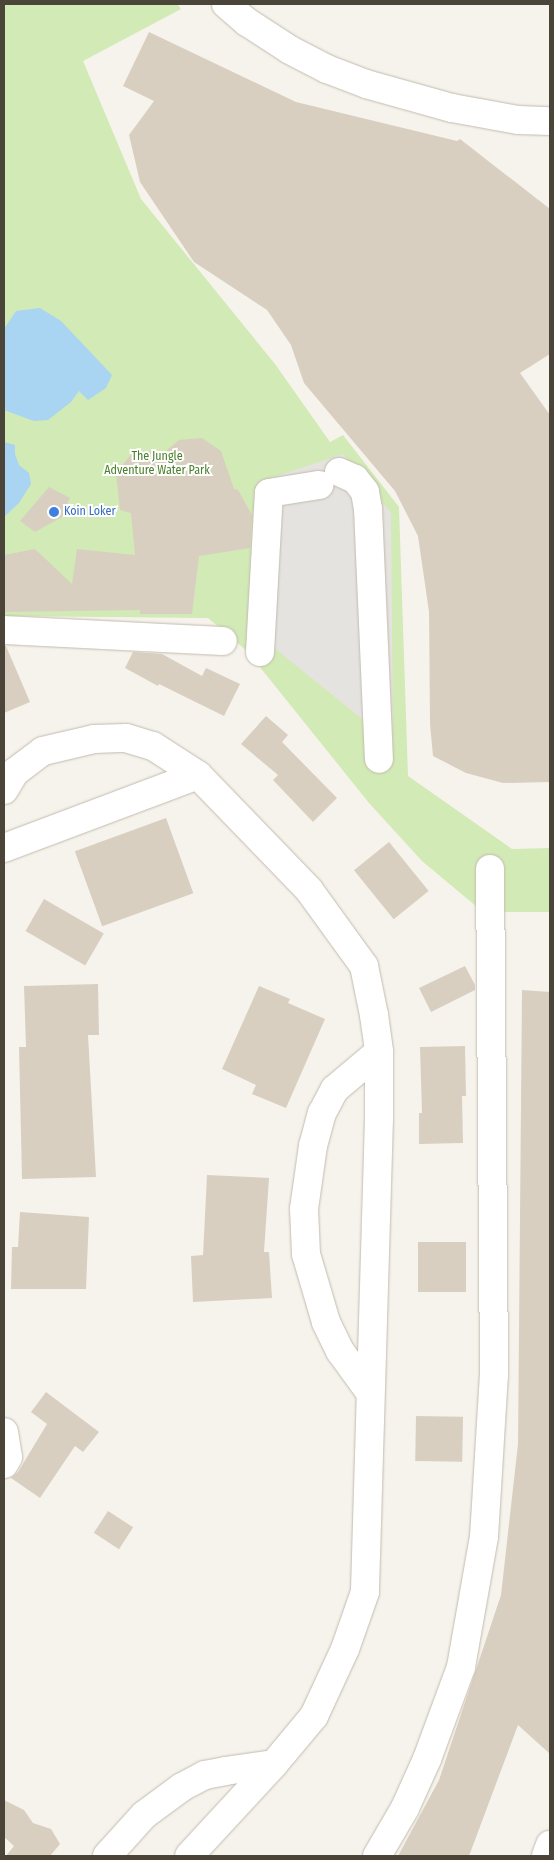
<!DOCTYPE html>
<html>
<head>
<meta charset="utf-8">
<style>
	body { margin:0 }
	#map { position:relative; width:554px; height:1860px; overflow:hidden; background:#f6f3ec; font-family:"Fira Sans Condensed",sans-serif }
	div>[style] { position:absolute }
	[style*='--x'] { left:calc(var(--x)*1px); top:calc(var(--y)*1px); width:calc(var(--w)*1px); rotate:calc(var(--a)*1deg) }
	.green>* { inset:0; background:#d2eab5 }
	.parking>* { inset:0; background:#e5e3e0 }
	.water>* { inset:0; background:#a9d4f2 }
	.building>* { inset:0; background:#d8cfc1; transform-origin:0 0 }
	.roads { filter:drop-shadow(0 0 1px #c2bbae) drop-shadow(0 0 1px #c2bbae) }
	.minor>* { height:28px; margin:-14px; padding:0 14px; transform-origin:14px; border-radius:14px; background:#fff }
	.dots>* { width:14px; height:14px; translate:-50% -50%; box-sizing:border-box; border:2px solid #fff; border-radius:50% }
	span { translate:-50% -50%; white-space:nowrap; text-align:center; line-height:1.15; -webkit-text-stroke:4px #fff; paint-order:stroke }
	.park-label { font-size:12px; color:#4a7f2a }
	.shop-label { font-size:12px; color:#366cbe }
	.left { translate:0 -50%; text-align:left }
	.frame { position:absolute; inset:0; border:5px solid #4b4439; pointer-events:none }
</style>
</head>
<body>
<div id="map">
	<div class="green">
		<i style="clip-path:polygon(4px 4px,177px 4px,181px 9px,83px 61px,141px 199px,275px 364px,330px 442px,343px 435px,399px 507px,408px 776px,512px 849px,550px 848px,550px 912px,483px 912px,422px 861px,369px 803px,247px 651px,208px 618px,4px 616px)"></i>
	</div>
	<div class="parking">
		<i style="clip-path:polygon(343px 454px,391px 513px,393px 744px,252px 630px,262px 481px)"></i>
	</div>
	<div class="water">
		<i style="clip-path:polygon(40px 308px,61px 321px,112px 375px,106px 388px,88px 400px,79px 391px,71px 402px,48px 420px,34px 421px,4px 410px,4px 329px,16px 311px)"></i>
		<i style="clip-path:polygon(4px 442px,15px 445px,15px 454px,19px 465px,29px 473px,31px 484px,19px 503px,4px 517px)"></i>
	</div>
	<div class="building">
		<i style="clip-path:polygon(149px 32px,296px 102px,457px 141px,460px 139px,550px 209px,550px 354px,520px 373px,550px 415px,550px 782px,503px 783px,466px 773px,433px 756px,430px 724px,429px 612px,418px 536px,395px 491px,304px 383px,291px 345px,267px 310px,194px 262px,140px 182px,129px 135px,154px 101px,123px 86px)"></i>
		<i style="clip-path:polygon(202px 438px,221px 451px,234px 489px,238px 490px,252px 515px,250px 548px,199px 556px,192px 614px,140px 614px,140px 610px,4px 612px,4px 555px,35px 549px,72px 584px,77px 549px,135px 555px,131px 513px,120px 510px,116px 473px,134px 451px,165px 452px,179px 440px)"></i>
		<i style="clip-path:polygon(49px 487px,70px 498px,62px 517px,35px 532px,20px 521px)"></i>
		<i style="clip-path:polygon(4px 646px,6px 646px,30px 702px,4px 713px)"></i>
		<i style="clip-path:polygon(133px 652px,162px 654px,202px 676px,206px 668px,240px 684px,224px 716px,159px 684px,158px 686px,125px 668px)"></i>
		<i style="clip-path:polygon(266px 716px,288px 735px,282px 742px,337px 798px,313px 822px,273px 780px,278px 775px,241px 744px)"></i>
		<i style="left:166px;top:818px;width:80px;height:97px;rotate:70deg"></i>
		<i style="left:389px;top:842px;width:63px;height:45px;rotate:51deg"></i>
		<i style="left:44px;top:899px;width:69px;height:37px;rotate:30deg"></i>
		<i style="clip-path:polygon(465px 966px,475px 985px,475px 990px,431px 1012px,419px 988px)"></i>
		<i style="clip-path:polygon(98px 984px,99px 1035px,88px 1035px,96px 1177px,22px 1179px,19px 1047px,26px 1047px,24px 986px)"></i>
		<i style="clip-path:polygon(259px 986px,290px 999px,288px 1003px,325px 1019px,286px 1108px,252px 1094px,256px 1085px,222px 1069px)"></i>
		<i style="clip-path:polygon(522px 990px,550px 992px,550px 1754px,518px 1725px,469px 1856px,398px 1856px,439px 1780px,501px 1595px,518px 1444px)"></i>
		<i style="clip-path:polygon(465px 1046px,466px 1096px,462px 1096px,463px 1143px,419px 1144px,419px 1113px,422px 1113px,420px 1047px)"></i>
		<i style="clip-path:polygon(207px 1175px,269px 1178px,264px 1252px,269px 1252px,272px 1298px,193px 1302px,191px 1256px,203px 1255px)"></i>
		<i style="clip-path:polygon(20px 1212px,89px 1217px,86px 1289px,11px 1289px,12px 1247px,18px 1247px)"></i>
		<i style="left:466px;top:1242px;width:50px;height:48px;rotate:90deg"></i>
		<i style="clip-path:polygon(46px 1392px,99px 1432px,83px 1452px,75px 1446px,40px 1498px,11px 1478px,18px 1472px,47px 1424px,31px 1412px)"></i>
		<i style="left:416px;top:1416px;width:47px;height:45px;rotate:1deg"></i>
		<i style="left:108px;top:1511px;width:30px;height:26px;rotate:33deg"></i>
		<i style="clip-path:polygon(4px 1800px,24px 1810px,33px 1823px,51px 1829px,60px 1844px,50px 1856px,6px 1856px,14px 1846px,4px 1837px)"></i>
	</div>
	<div class="roads">
		<div class="minor">
			<i style="--x:226;--y:4;--w:28;--a:41"></i>
			<i style="--x:247;--y:22;--w:51;--a:33.1"></i>
			<i style="--x:290;--y:50;--w:42;--a:27.2"></i>
			<i style="--x:327;--y:69;--w:42;--a:21"></i>
			<i style="--x:366;--y:84;--w:89;--a:15.6"></i>
			<i style="--x:452;--y:108;--w:67;--a:10.3"></i>
			<i style="--x:518;--y:120;--w:32;--a:2"></i>
			<i style="--x:339;--y:472;--w:17;--a:24"></i>
			<i style="--x:355;--y:479;--w:16;--a:52"></i>
			<i style="--x:365;--y:492;--w:17;--a:80"></i>
			<i style="--x:368;--y:509;--w:250;--a:87.5"></i>
			<i style="--x:4;--y:630;--w:219;--a:2.9"></i>
			<i style="--x:260;--y:652;--w:159;--a:-86.8"></i>
			<i style="--x:269;--y:493;--w:51;--a:-9.1"></i>
			<i style="--x:4;--y:790;--w:21;--a:-59"></i>
			<i style="--x:15;--y:772;--w:35;--a:-37"></i>
			<i style="--x:43;--y:751;--w:52;--a:-13.2"></i>
			<i style="--x:94;--y:739;--w:32;--a:-2"></i>
			<i style="--x:126;--y:738;--w:28;--a:17"></i>
			<i style="--x:153;--y:746;--w:54;--a:32.8"></i>
			<i style="--x:198;--y:775;--w:160;--a:46"></i>
			<i style="--x:309;--y:890;--w:94;--a:54.1"></i>
			<i style="--x:364;--y:966;--w:50;--a:78.5"></i>
			<i style="--x:374;--y:1015;--w:37;--a:82"></i>
			<i style="--x:379;--y:1052;--w:66;--a:90"></i>
			<i style="--x:379;--y:1118;--w:474;--a:91.7"></i>
			<i style="--x:365;--y:1592;--w:60;--a:109.3"></i>
			<i style="--x:345;--y:1649;--w:74;--a:114.8"></i>
			<i style="--x:314;--y:1716;--w:62;--a:129.8"></i>
			<i style="--x:274;--y:1764;--w:125;--a:132.7"></i>
			<i style="--x:4;--y:848;--w:207;--a:-20.6"></i>
			<i style="--x:369;--y:1391;--w:49;--a:-125.9"></i>
			<i style="--x:340;--y:1351;--w:32;--a:-116"></i>
			<i style="--x:326;--y:1322;--w:71;--a:-106.4"></i>
			<i style="--x:306;--y:1254;--w:45;--a:-92.5"></i>
			<i style="--x:304;--y:1209;--w:64;--a:-81.9"></i>
			<i style="--x:313;--y:1146;--w:34;--a:-75"></i>
			<i style="--x:322;--y:1113;--w:27;--a:-62"></i>
			<i style="--x:335;--y:1089;--w:57;--a:-40.1"></i>
			<i style="--x:4;--y:1432;--w:25;--a:81"></i>
			<i style="--x:8;--y:1457;--w:8;--a:120"></i>
			<i style="--x:107;--y:1856;--w:55;--a:-47.9"></i>
			<i style="--x:144;--y:1815;--w:47;--a:-36.4"></i>
			<i style="--x:182;--y:1787;--w:26;--a:-28"></i>
			<i style="--x:205;--y:1775;--w:20;--a:-11"></i>
			<i style="--x:225;--y:1771;--w:49;--a:-8.1"></i>
			<i style="--x:377;--y:1856;--w:56;--a:-59.7"></i>
			<i style="--x:405;--y:1808;--w:54;--a:-65.8"></i>
			<i style="--x:427;--y:1759;--w:98;--a:-69.7"></i>
			<i style="--x:461;--y:1667;--w:132;--a:-80"></i>
			<i style="--x:484;--y:1537;--w:162;--a:-86.5"></i>
			<i style="--x:494;--y:1375;--w:506;--a:-90.45"></i>
			<i style="--x:546;--y:1856;--w:12;--a:-70"></i>
		</div>
	</div>
	<div class="dots">
		<i style="left:54px;top:512px;background:#3f7fe0"></i>
	</div>
	<div class="park-label">
		<span style="left:157px;top:464px">The Jungle<br>Adventure Water Park</span>
	</div>
	<div class="shop-label">
		<span class="left" style="left:64px;top:512px">Koin Loker</span>
	</div>
	<div class="frame"></div>
</div>
</body>
</html>
